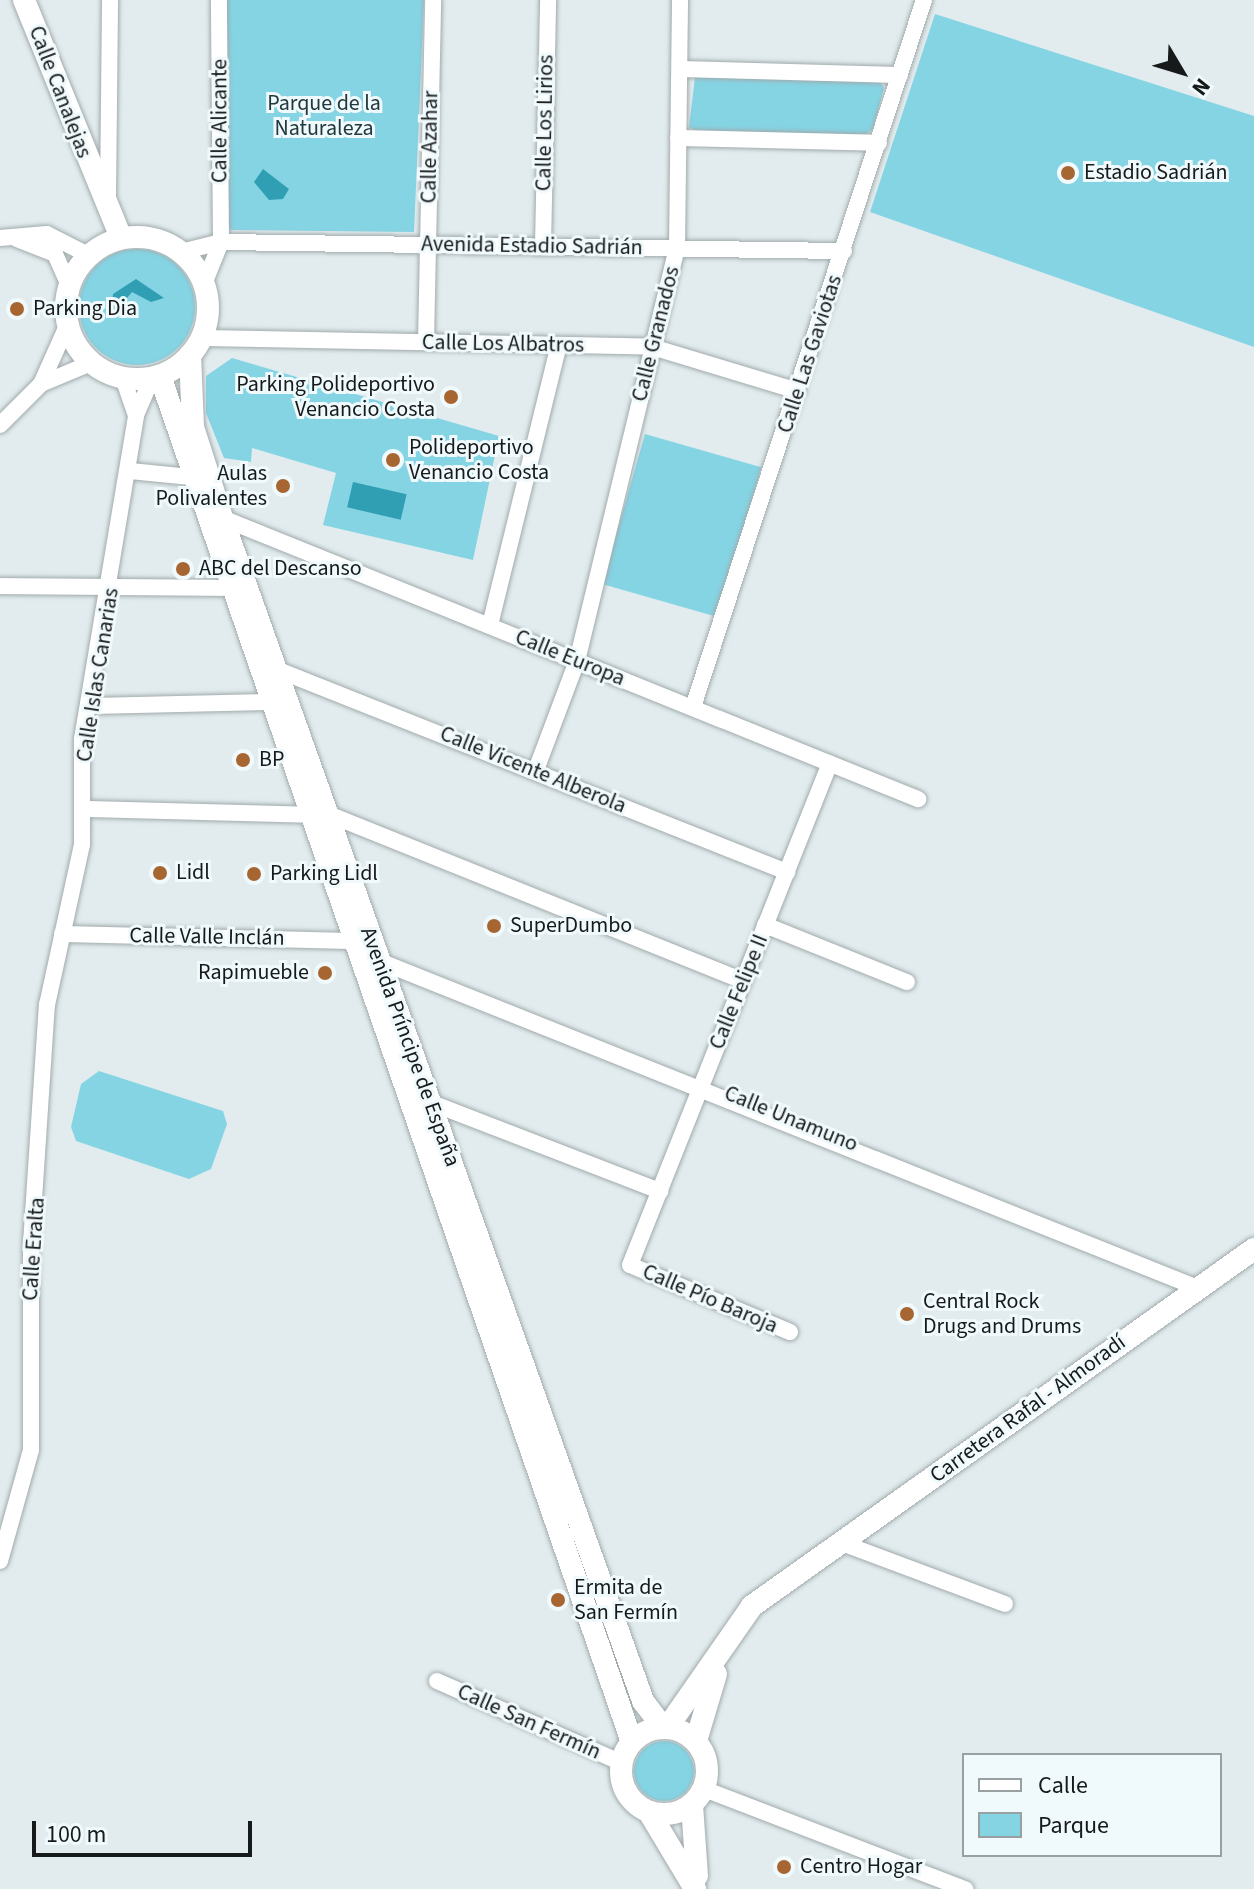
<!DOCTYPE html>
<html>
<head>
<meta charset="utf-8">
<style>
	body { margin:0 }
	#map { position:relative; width:1254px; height:1889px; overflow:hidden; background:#e2ecee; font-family:"Source Sans 3",sans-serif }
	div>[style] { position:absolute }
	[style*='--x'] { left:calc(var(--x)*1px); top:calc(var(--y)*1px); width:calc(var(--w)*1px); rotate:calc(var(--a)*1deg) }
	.green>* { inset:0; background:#85d4e4; transform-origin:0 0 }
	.round { border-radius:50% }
	.water>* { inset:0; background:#319fb3; transform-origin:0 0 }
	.roads { filter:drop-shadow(0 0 2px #a1aaac) drop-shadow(0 0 2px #a1aaac) }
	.street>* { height:16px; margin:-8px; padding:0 8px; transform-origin:8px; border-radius:8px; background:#fff }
	.secondary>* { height:22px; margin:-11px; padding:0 11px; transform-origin:11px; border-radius:11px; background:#fff }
	.secondary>.ring { margin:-11px; padding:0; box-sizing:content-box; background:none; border:22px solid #fff; border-radius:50% }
	.dots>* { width:22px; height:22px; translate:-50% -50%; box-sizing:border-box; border:4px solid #f0f9fb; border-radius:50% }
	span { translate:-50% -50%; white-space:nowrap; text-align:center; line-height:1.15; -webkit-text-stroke:6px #f0f9fb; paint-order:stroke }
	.street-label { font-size:22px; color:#171a1b }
	.park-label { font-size:22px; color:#21393e }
	.poi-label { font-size:22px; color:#171a1b }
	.left { translate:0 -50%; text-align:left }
	.right { translate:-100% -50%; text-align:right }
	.legend { position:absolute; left:962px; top:1753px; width:260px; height:104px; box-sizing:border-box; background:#f0f9fb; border:2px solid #99a0a1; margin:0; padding:10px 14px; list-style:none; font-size:24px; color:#171a1b }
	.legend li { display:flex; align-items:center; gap:16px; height:40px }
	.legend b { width:40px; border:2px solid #99a0a1 }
	.north { position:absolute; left:1142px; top:32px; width:80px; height:80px; -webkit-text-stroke:6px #f0f9fb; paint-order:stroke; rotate:128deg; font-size:22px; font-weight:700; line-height:32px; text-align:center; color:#171a1b }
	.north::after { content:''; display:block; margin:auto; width:28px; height:36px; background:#171a1b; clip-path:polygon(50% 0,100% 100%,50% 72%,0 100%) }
	.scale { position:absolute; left:32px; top:1821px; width:220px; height:36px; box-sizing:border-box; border:4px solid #171a1b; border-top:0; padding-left:10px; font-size:24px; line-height:28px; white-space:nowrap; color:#171a1b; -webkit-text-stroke:6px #f0f9fb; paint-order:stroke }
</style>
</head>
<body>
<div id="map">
	<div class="green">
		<i style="clip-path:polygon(227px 0,424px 0,414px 232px,231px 230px,224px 222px)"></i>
		<i style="clip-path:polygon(935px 14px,1254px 116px,1254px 347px,870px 212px)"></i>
		<i style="clip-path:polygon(695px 77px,880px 82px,884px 88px,873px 129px,865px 135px,696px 131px,689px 127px)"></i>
		<i class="round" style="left:79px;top:249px;width:116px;height:116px"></i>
		<i style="clip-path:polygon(232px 358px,499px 436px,473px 560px,323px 525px,336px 473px,252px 448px,251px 462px,224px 458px,206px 413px,206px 376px)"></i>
		<i style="left:645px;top:434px;width:121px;height:156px;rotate:16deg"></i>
		<i style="clip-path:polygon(99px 1071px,223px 1111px,227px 1124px,211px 1169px,189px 1179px,76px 1141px,71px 1127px,81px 1084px)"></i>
		<i class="round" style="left:634px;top:1741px;width:60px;height:60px"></i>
	</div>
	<div class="water">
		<i style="clip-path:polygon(263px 169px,289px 189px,283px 199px,269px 200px,254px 182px)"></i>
		<i style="clip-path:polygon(136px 279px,164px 298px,151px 302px,132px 292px,111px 317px,113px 294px)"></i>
		<i style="left:353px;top:482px;width:55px;height:26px;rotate:13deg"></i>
	</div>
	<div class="roads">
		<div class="street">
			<i style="--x:680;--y:69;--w:220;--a:1.6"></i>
			<i style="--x:678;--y:138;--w:201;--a:1.4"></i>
			<i style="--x:108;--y:196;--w:196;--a:-89.4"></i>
			<i style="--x:0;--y:238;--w:47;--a:-4.9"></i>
			<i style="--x:47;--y:234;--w:46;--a:27.1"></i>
			<i style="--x:17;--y:239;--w:41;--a:21.5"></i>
			<i style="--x:55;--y:254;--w:35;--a:66"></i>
			<i style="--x:543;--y:246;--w:246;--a:-88.8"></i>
			<i style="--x:181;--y:252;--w:41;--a:-14"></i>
			<i style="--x:221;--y:242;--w:623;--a:0.83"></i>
			<i style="--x:204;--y:284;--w:45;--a:-68"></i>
			<i style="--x:221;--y:242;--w:242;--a:-90.5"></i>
			<i style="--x:201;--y:338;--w:451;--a:1.1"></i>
			<i style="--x:652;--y:347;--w:152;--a:16.8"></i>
			<i style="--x:426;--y:342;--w:342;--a:-88.8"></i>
			<i style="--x:123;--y:378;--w:37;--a:71"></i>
			<i style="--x:41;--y:384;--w:54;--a:-22.8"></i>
			<i style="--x:0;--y:425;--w:58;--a:-45"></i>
			<i style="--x:41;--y:384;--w:64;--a:-65.9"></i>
			<i style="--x:131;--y:471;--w:59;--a:5.8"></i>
			<i style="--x:222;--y:518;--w:751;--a:21.99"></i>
			<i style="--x:0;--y:586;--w:230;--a:0.5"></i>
			<i style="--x:490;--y:625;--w:288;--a:-76.2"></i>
			<i style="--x:278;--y:670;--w:548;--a:21.65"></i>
			<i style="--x:89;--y:706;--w:181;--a:-1.3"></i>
			<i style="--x:693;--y:707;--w:744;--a:-71.91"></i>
			<i style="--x:536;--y:770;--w:116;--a:-69.4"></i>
			<i style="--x:577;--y:661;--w:425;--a:-76.4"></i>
			<i style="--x:677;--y:248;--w:248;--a:-89.3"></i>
			<i style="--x:87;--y:809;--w:223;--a:1.5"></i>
			<i style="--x:328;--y:814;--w:447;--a:21.9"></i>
			<i style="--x:765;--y:925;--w:153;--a:21.9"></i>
			<i style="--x:62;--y:934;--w:291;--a:1.4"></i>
			<i style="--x:379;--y:961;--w:882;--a:21.77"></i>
			<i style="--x:429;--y:1102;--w:248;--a:21.1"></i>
			<i style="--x:790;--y:1332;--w:173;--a:-157.3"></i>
			<i style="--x:630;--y:1265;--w:540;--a:-68.28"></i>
			<i style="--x:842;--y:1543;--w:174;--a:20.5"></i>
			<i style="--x:0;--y:1561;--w:115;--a:-74.4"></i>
			<i style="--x:31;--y:1450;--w:206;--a:-90"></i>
			<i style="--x:31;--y:1244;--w:240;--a:-86.2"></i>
			<i style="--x:47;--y:1005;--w:165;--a:-77.7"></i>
			<i style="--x:82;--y:844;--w:105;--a:-90"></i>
			<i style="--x:82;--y:739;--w:328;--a:-80.5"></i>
			<i style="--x:136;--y:415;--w:40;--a:-66.6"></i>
			<i style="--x:437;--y:1681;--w:202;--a:23.9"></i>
			<i style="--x:704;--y:1789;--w:280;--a:21"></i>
		</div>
		<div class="secondary">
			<i style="--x:24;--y:0;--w:257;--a:67.8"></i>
			<i class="ring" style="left:66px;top:237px;width:120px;height:120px"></i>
			<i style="--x:190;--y:355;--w:72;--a:87.6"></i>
			<i style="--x:193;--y:427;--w:96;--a:72.3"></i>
			<i style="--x:222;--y:518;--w:1256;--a:70.41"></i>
			<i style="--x:643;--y:1701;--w:34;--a:53"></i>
			<i style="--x:160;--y:376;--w:1445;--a:70.94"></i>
			<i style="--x:667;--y:1728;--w:149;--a:-55.1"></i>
			<i style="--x:752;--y:1606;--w:616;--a:-35.42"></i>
			<i class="ring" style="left:621px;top:1728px;width:64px;height:64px"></i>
			<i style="--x:696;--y:1741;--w:70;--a:-73.4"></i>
			<i style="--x:692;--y:1805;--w:71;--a:86"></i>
			<i style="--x:649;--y:1812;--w:90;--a:59.1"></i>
		</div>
	</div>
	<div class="dots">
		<i style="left:1068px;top:173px;background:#a76631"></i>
		<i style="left:17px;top:309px;background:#a76631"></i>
		<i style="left:451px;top:397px;background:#a76631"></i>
		<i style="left:393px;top:460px;background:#a76631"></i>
		<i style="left:283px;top:486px;background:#a76631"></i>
		<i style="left:183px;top:569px;background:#a76631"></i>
		<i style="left:243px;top:760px;background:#a76631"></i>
		<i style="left:160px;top:873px;background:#a76631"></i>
		<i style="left:254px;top:874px;background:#a76631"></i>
		<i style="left:494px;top:926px;background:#a76631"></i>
		<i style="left:325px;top:973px;background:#a76631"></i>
		<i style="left:907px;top:1314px;background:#a76631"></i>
		<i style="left:558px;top:1600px;background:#a76631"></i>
		<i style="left:784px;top:1867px;background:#a76631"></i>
	</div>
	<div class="street-label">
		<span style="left:60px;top:92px;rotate:69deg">Calle Canalejas</span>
		<span style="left:220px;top:121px;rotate:-90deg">Calle Alicante</span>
		<span style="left:545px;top:123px;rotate:-89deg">Calle Los Lirios</span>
		<span style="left:430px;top:147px;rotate:-89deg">Calle Azahar</span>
		<span style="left:532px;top:246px;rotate:1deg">Avenida Estadio Sadrián</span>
		<span style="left:656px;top:334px;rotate:-76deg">Calle Granados</span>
		<span style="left:503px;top:344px;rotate:1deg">Calle Los Albatros</span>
		<span style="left:810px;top:354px;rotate:-72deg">Calle Las Gaviotas</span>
		<span style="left:570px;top:658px;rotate:22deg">Calle Europa</span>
		<span style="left:98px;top:675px;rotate:-81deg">Calle Islas Canarias</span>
		<span style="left:533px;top:770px;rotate:22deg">Calle Vicente Alberola</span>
		<span style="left:207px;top:937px;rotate:1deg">Calle Valle Inclán</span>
		<span style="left:739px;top:992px;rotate:-68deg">Calle Felipe II</span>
		<span style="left:410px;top:1047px;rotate:70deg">Avenida Príncipe de España</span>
		<span style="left:791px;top:1119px;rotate:22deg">Calle Unamuno</span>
		<span style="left:34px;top:1249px;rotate:-86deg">Calle Eralta</span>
		<span style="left:710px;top:1299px;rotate:23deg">Calle Pío Baroja</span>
		<span style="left:1028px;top:1409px;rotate:-36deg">Carretera Rafal - Almoradí</span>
		<span style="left:529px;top:1722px;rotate:24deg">Calle San Fermín</span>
	</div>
	<div class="park-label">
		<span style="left:324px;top:116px">Parque de la<br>Naturaleza</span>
	</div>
	<div class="poi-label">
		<span class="left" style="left:1084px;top:173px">Estadio Sadrián</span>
		<span class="left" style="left:33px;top:309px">Parking Dia</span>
		<span class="right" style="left:435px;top:397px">Parking Polideportivo<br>Venancio Costa</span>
		<span class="left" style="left:409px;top:460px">Polideportivo<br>Venancio Costa</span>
		<span class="right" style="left:267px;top:486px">Aulas<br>Polivalentes</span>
		<span class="left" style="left:199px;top:569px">ABC del Descanso</span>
		<span class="left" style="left:259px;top:760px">BP</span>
		<span class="left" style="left:176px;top:873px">Lidl</span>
		<span class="left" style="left:270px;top:874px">Parking Lidl</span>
		<span class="left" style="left:510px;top:926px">SuperDumbo</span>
		<span class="right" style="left:309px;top:973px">Rapimueble</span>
		<span class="left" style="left:923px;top:1314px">Central Rock<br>Drugs and Drums</span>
		<span class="left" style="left:574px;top:1600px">Ermita de<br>San Fermín</span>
		<span class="left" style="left:800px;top:1867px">Centro Hogar</span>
	</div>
	<ul class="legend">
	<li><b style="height:10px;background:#fff"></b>Calle</li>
	<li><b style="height:22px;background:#85d4e4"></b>Parque</li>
	</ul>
	<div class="north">N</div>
	<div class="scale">100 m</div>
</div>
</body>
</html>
